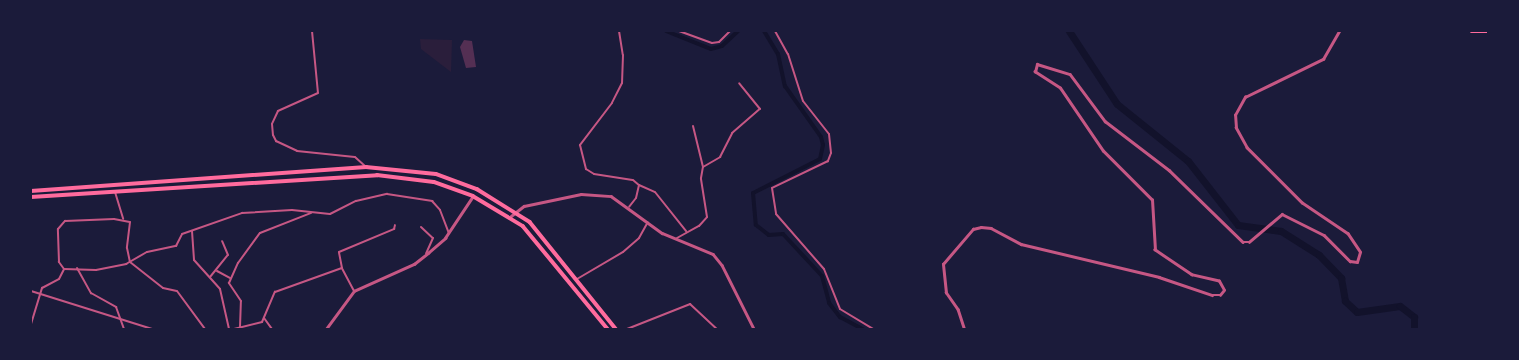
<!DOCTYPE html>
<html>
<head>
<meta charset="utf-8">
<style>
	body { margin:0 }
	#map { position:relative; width:1519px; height:360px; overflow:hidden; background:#1b1b3a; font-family:"Fira Sans",sans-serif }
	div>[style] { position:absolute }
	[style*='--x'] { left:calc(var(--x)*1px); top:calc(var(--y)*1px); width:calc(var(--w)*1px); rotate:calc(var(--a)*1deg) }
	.green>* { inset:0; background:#2a1e3b }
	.canal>* { height:4px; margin:-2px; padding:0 2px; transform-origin:2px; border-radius:2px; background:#12122b }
	.river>* { height:7px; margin:-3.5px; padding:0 3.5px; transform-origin:3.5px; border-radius:3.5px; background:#12122b }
	.building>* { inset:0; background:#542f53 }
	.minor>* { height:2px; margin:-1px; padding:0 1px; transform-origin:1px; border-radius:1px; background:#c65784 }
	.tertiary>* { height:2.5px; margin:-1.25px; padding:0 1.25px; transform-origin:1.25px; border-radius:1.25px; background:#c65784 }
	.secondary>* { height:3px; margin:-1.5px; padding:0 1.5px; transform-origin:1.5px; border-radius:1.5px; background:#ff6b9d }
	.primary>* { height:3.5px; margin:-1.75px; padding:0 1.75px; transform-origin:1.75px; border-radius:1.75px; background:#ff6b9d }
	span { translate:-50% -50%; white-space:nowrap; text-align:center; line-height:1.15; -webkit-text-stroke:4px #1b1b3a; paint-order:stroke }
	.frame { position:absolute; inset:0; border:32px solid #1b1b3a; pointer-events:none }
</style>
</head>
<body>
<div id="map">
	<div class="green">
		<i style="clip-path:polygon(420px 39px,452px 40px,451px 72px,421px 49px)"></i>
	</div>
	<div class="canal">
		<i style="--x:666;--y:31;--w:48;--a:21.8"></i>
		<i style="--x:711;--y:49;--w:11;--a:-15"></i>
		<i style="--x:722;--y:46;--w:22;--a:-43"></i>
		<i style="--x:764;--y:31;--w:27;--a:59"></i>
		<i style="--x:778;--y:54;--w:33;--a:78"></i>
		<i style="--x:785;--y:86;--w:62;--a:54.8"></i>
		<i style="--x:821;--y:137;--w:8;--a:76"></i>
		<i style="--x:823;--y:145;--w:14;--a:102"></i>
		<i style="--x:820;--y:159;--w:75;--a:153.1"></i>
		<i style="--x:753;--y:193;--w:32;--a:85"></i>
		<i style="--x:756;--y:225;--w:16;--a:38"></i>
		<i style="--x:769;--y:235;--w:14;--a:-4"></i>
		<i style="--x:783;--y:234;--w:57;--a:47.1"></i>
		<i style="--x:822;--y:276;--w:28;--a:75"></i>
		<i style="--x:829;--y:303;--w:18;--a:52"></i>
		<i style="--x:840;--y:317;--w:26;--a:28"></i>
	</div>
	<div class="river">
		<i style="--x:1069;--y:31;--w:87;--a:56.7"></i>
		<i style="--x:1117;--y:104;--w:91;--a:38.8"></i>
		<i style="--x:1188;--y:161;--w:81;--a:52"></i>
		<i style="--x:1238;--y:225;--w:43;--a:7.9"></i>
		<i style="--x:1281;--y:231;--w:45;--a:32.3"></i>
		<i style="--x:1319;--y:255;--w:32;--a:46"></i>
		<i style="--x:1341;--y:278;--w:23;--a:80"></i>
		<i style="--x:1345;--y:301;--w:16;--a:43"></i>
		<i style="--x:1357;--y:312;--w:43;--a:-7.9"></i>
		<i style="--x:1400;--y:306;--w:18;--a:38"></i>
		<i style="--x:1414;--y:317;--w:12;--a:90"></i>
	</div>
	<div class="building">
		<i style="clip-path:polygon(464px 40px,472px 41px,476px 67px,466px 68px,460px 47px)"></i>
	</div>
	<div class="minor">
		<i style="--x:312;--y:31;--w:62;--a:84.5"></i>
		<i style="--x:318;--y:93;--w:44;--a:155.8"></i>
		<i style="--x:278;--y:111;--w:14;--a:115"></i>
		<i style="--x:272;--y:124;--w:11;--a:85"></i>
		<i style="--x:273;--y:135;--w:7;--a:63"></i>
		<i style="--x:276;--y:141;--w:23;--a:25"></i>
		<i style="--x:297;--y:151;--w:58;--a:5.9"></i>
		<i style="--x:355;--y:157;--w:13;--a:42"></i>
		<i style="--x:619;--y:31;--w:24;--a:81"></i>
		<i style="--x:623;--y:55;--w:28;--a:92"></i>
		<i style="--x:622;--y:83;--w:22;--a:117"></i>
		<i style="--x:612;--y:103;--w:53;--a:127.3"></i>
		<i style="--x:580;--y:145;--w:25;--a:76"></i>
		<i style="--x:586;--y:169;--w:9;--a:32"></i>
		<i style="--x:594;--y:174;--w:39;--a:9"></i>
		<i style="--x:633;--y:180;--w:8;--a:40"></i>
		<i style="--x:639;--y:185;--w:13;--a:103"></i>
		<i style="--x:636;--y:198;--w:11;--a:128"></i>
		<i style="--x:679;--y:31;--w:35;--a:20"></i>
		<i style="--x:712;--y:43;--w:7;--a:-8"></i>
		<i style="--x:719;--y:42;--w:16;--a:-45"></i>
		<i style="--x:775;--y:31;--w:26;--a:61"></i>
		<i style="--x:788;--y:54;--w:49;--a:72.3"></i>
		<i style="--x:803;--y:101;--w:42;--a:51.8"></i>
		<i style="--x:829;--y:134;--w:19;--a:84"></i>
		<i style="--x:831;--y:153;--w:9;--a:111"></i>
		<i style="--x:828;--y:161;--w:62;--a:154.3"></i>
		<i style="--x:772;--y:188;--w:26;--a:81"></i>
		<i style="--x:776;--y:214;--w:73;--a:48.9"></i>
		<i style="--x:824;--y:269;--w:43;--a:68.2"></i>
		<i style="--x:840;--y:309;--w:39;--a:31"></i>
		<i style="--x:693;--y:126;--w:42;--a:76.3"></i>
		<i style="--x:639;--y:185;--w:17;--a:24"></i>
		<i style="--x:655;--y:192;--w:50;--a:51.5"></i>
		<i style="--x:115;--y:192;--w:28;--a:73"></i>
		<i style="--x:421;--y:227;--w:16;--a:43"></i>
		<i style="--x:433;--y:238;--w:17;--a:114"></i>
		<i style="--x:192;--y:231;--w:29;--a:86"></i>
		<i style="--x:194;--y:260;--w:39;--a:48"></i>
		<i style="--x:220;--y:289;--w:41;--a:77.3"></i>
		<i style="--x:677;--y:238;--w:25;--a:-29"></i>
		<i style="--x:699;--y:226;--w:12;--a:-48"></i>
		<i style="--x:707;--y:217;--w:39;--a:-99"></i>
		<i style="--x:701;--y:178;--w:11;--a:-80"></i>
		<i style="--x:703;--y:167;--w:20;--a:-30"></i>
		<i style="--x:720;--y:157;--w:27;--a:-63"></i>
		<i style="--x:732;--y:133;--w:37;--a:-41"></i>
		<i style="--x:760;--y:109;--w:33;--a:-129"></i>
		<i style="--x:130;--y:262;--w:42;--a:38.2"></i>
		<i style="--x:163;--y:288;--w:14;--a:12"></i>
		<i style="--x:177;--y:291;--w:47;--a:53.6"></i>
		<i style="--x:77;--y:268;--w:29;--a:61"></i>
		<i style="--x:91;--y:293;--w:29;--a:29"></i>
		<i style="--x:116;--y:307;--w:23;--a:70"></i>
		<i style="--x:64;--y:269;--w:32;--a:2"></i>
		<i style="--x:96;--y:270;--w:31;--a:-11"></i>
		<i style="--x:126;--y:264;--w:24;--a:-30"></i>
		<i style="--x:147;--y:252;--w:30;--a:-12"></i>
		<i style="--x:176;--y:246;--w:13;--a:-63"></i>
		<i style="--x:182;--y:234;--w:64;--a:-19.3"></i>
		<i style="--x:242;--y:213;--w:50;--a:-3.4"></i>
		<i style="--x:292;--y:210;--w:38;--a:6"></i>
		<i style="--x:330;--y:214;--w:29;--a:-27"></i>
		<i style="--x:356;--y:201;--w:32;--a:-13"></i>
		<i style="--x:387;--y:194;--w:46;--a:8.8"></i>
		<i style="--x:432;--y:201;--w:12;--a:48"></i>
		<i style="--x:440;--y:210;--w:25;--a:69"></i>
		<i style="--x:64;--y:269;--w:9;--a:-126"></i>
		<i style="--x:59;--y:262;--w:33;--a:-92"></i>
		<i style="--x:58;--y:229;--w:11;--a:-49"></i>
		<i style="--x:65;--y:221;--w:49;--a:-2.3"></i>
		<i style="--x:114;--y:219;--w:16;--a:11"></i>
		<i style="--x:130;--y:222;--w:26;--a:97"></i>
		<i style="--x:127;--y:248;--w:14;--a:78"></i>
		<i style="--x:217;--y:271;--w:15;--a:28"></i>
		<i style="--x:210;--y:277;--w:28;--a:-51"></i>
		<i style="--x:228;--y:255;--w:15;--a:-113"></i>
		<i style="--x:577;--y:279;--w:53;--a:-30.4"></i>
		<i style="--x:623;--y:252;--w:21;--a:-41"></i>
		<i style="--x:639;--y:238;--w:18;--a:-61"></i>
		<i style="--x:31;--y:291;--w:127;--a:17.4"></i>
		<i style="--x:354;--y:291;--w:26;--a:-118"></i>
		<i style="--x:342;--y:268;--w:16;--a:-101"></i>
		<i style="--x:339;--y:252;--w:60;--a:-22.7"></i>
		<i style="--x:394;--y:229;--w:4;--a:-76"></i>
		<i style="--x:264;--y:318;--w:14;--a:54"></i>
		<i style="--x:31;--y:324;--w:38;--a:-73"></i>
		<i style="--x:42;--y:288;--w:19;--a:-28"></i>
		<i style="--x:59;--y:279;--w:11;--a:-63"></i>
		<i style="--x:240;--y:327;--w:26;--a:-88"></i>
		<i style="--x:241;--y:301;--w:22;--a:-124"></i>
		<i style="--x:229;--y:283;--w:22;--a:-66"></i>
		<i style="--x:238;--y:263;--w:37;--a:-54"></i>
		<i style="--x:260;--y:233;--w:55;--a:-21.4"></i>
		<i style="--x:234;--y:329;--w:29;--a:-14"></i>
		<i style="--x:262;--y:322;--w:33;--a:-67"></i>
		<i style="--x:275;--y:292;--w:71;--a:-19.7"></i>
		<i style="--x:627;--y:329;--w:68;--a:-21.6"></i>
		<i style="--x:690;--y:304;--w:37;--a:43"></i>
	</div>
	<div class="tertiary">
		<i style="--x:511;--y:216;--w:16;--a:-38"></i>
		<i style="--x:524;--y:206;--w:58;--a:-11.9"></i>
		<i style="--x:581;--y:194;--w:30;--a:4"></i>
		<i style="--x:611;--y:196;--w:63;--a:36"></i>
		<i style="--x:662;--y:233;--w:55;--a:22.4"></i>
		<i style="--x:713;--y:254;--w:14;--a:51"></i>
		<i style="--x:722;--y:265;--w:72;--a:63.4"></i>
		<i style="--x:326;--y:329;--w:47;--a:-53.6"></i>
		<i style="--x:354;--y:291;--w:66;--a:-24.2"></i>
		<i style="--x:414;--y:264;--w:18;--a:-38"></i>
		<i style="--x:428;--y:253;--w:23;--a:-41"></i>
		<i style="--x:445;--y:238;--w:50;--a:-56.3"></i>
		<i style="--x:964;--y:329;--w:20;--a:-108"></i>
		<i style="--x:958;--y:310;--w:21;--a:-125"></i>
		<i style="--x:946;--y:293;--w:29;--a:-96"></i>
		<i style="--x:943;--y:264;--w:46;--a:-49.4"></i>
		<i style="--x:973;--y:229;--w:8;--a:-14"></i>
		<i style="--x:981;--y:227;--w:10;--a:6"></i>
		<i style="--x:991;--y:228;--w:34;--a:28"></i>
		<i style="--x:1021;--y:244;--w:142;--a:13.4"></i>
		<i style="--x:1159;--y:277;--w:56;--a:18.8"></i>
		<i style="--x:1212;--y:295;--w:8;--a:0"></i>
		<i style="--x:1220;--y:295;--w:6;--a:-51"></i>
		<i style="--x:1224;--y:290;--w:10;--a:-119"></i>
		<i style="--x:1219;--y:281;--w:28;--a:-167"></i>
		<i style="--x:1192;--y:275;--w:45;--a:-146"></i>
		<i style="--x:1155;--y:250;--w:50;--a:-93.4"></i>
		<i style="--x:1152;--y:200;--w:69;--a:-135"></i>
		<i style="--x:1103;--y:151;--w:76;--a:-124.3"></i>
		<i style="--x:1060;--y:88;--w:30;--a:-147"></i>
		<i style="--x:1035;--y:72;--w:8;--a:-76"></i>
		<i style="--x:1037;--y:64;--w:34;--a:17"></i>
		<i style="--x:1070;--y:74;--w:59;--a:53.3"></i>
		<i style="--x:1105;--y:121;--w:81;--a:37.4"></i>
		<i style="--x:1169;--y:170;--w:103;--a:44.2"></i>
		<i style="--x:1243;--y:242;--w:6;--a:0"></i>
		<i style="--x:1249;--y:242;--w:43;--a:-40.3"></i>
		<i style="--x:1282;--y:214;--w:47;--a:26.6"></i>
		<i style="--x:1324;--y:235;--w:37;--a:45"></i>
		<i style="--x:1350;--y:261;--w:7;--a:8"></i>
		<i style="--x:1357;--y:262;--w:10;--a:-73"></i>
		<i style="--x:1360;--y:252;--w:22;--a:-124"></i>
		<i style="--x:1348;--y:234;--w:55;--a:-146"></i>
		<i style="--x:1302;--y:203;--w:78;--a:-135"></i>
		<i style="--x:1247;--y:148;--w:23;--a:-119"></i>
		<i style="--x:1236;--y:128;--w:13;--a:-94"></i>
		<i style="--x:1235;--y:115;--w:21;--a:-61"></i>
		<i style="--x:1245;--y:97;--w:87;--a:-26"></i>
		<i style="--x:1323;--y:59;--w:32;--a:-60"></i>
	</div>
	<div class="secondary">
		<i style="--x:1471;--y:31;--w:17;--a:0"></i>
	</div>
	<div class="primary">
		<i style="--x:31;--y:191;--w:336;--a:-4.1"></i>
		<i style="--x:366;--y:167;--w:70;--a:5.7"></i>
		<i style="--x:436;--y:174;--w:44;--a:20.1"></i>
		<i style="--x:477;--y:189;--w:62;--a:31.9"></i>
		<i style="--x:530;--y:222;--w:137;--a:51.2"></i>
		<i style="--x:31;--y:197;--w:347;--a:-3.6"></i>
		<i style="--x:377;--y:175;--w:57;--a:7"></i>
		<i style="--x:434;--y:182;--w:41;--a:19.7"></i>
		<i style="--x:473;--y:196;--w:58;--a:31"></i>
		<i style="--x:523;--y:226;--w:134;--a:50.5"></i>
	</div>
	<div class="frame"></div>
</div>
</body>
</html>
